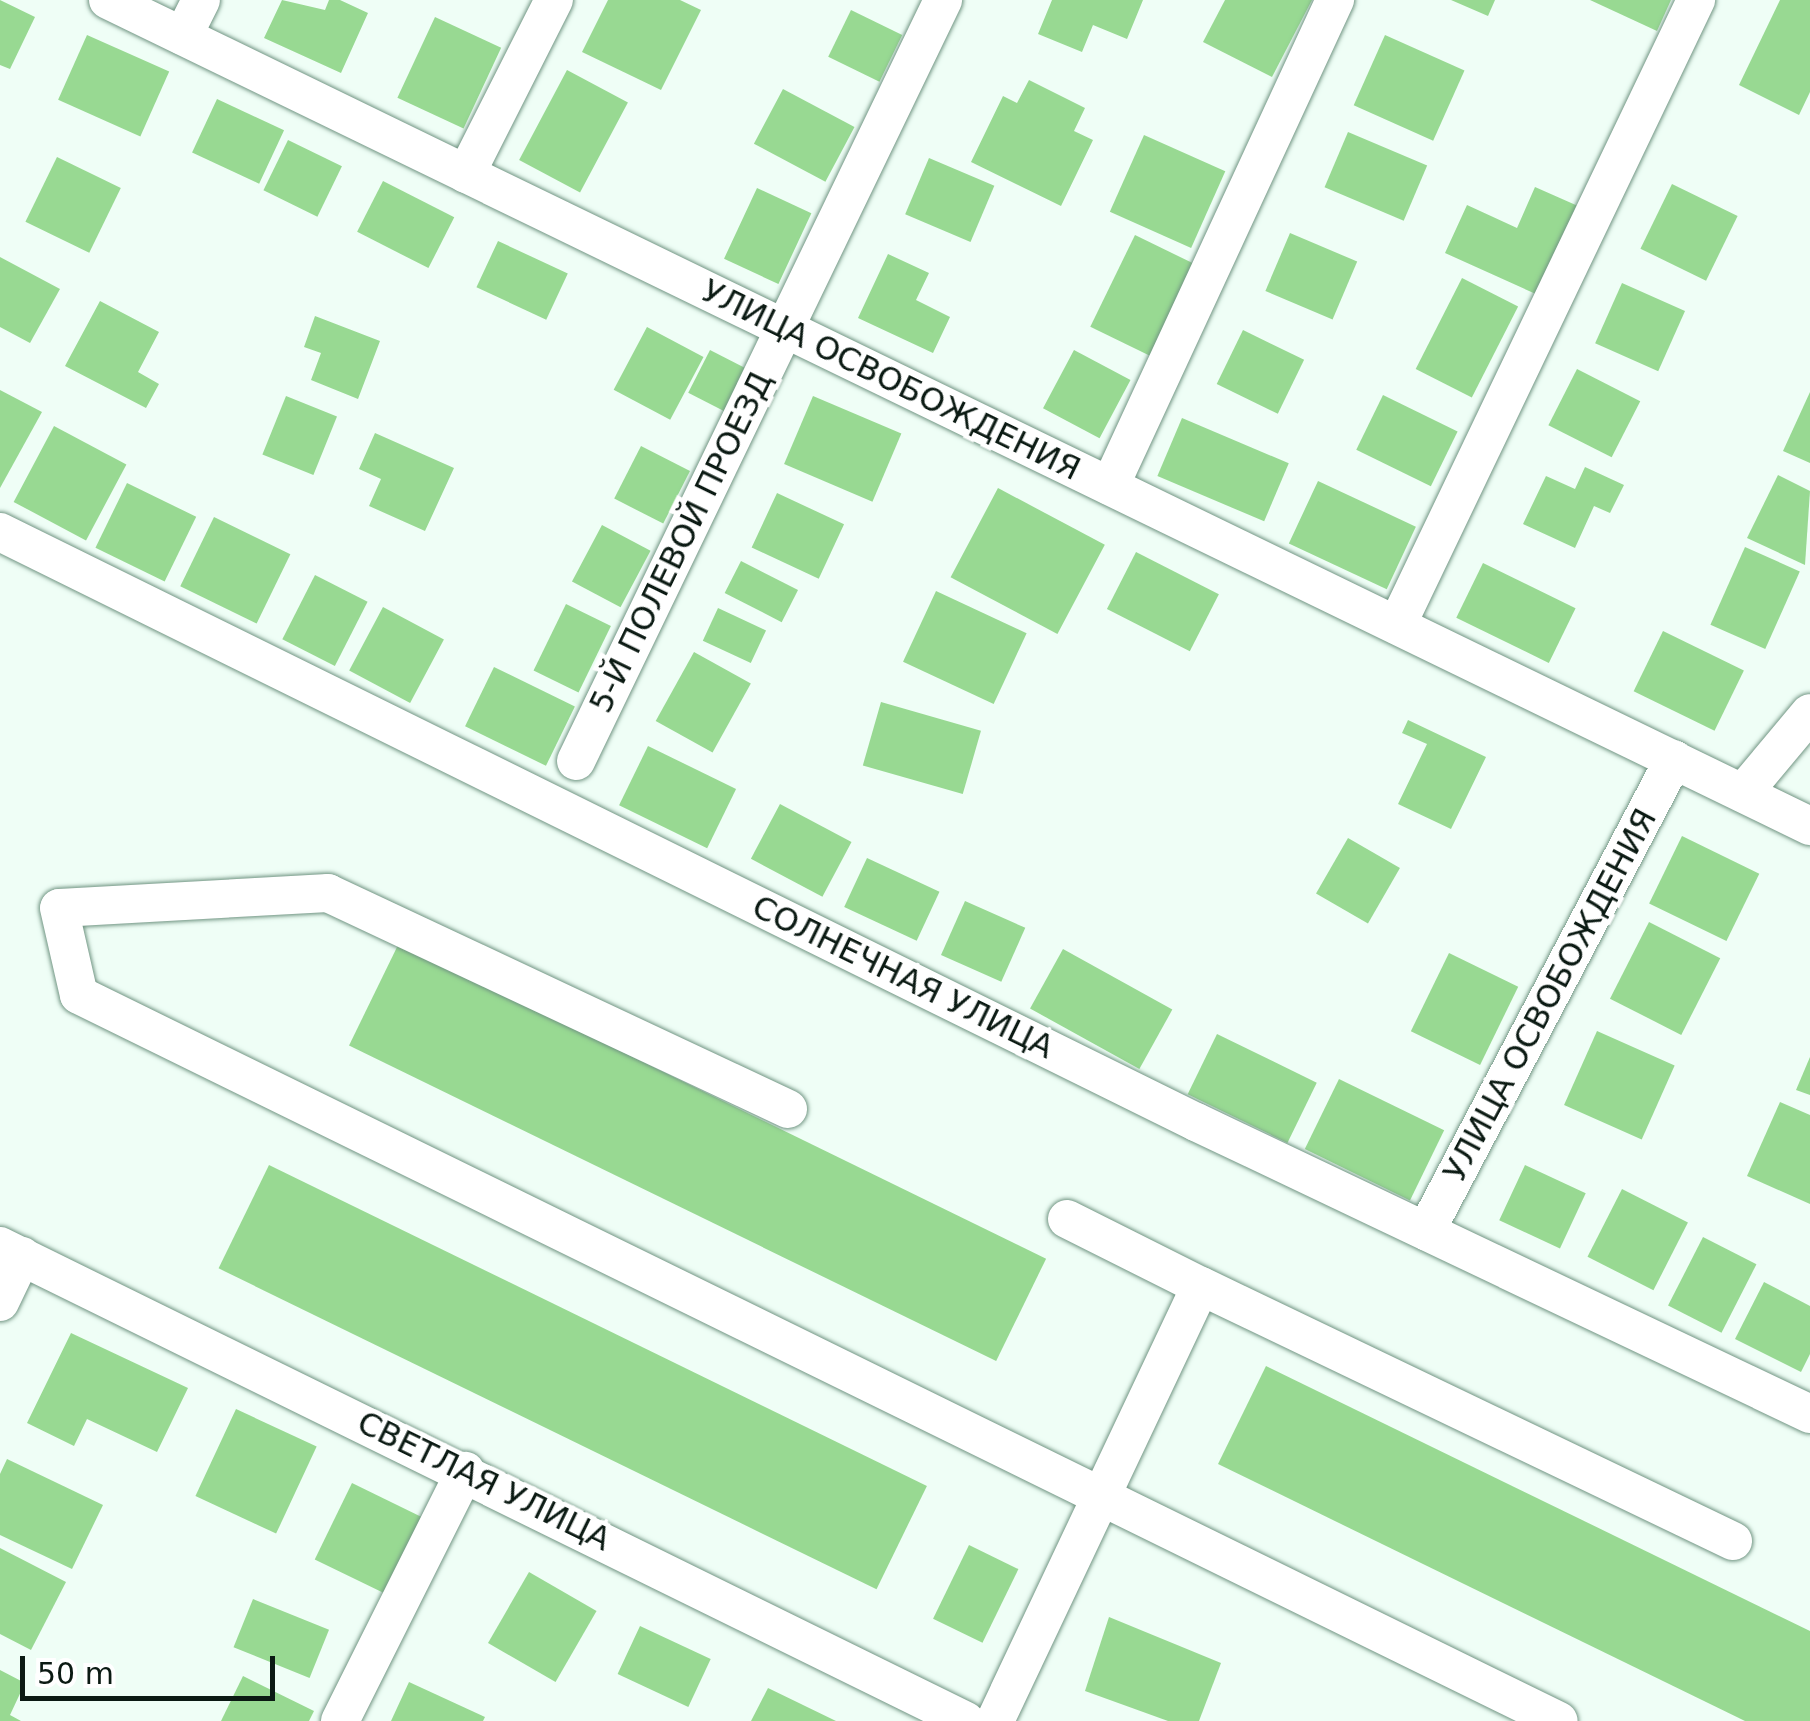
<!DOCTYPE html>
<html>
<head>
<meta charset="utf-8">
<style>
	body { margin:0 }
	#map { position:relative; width:1810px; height:1721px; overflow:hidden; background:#effef6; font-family:"DejaVu Sans",sans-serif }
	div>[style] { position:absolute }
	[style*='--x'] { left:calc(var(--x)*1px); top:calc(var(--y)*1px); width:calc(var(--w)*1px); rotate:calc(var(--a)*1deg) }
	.building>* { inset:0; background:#98d992; transform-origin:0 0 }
	.roads { filter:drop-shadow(0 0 2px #719583) drop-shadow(0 0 2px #719583) }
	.minor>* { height:38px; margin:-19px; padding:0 19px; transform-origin:19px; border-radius:19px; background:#fff }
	span { translate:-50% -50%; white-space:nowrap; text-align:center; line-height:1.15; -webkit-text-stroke:9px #fff; paint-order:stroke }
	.street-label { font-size:32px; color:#0b1a13 }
	.scale { position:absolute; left:20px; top:1656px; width:255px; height:45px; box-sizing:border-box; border:5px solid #0b1a13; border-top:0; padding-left:12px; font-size:30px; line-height:35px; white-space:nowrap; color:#0b1a13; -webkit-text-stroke:8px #fff; paint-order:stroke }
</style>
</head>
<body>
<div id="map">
	<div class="building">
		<i style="clip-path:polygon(0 0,35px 17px,10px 69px,0 65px)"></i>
		<i style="clip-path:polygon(282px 0,325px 10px,329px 0,340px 0,368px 13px,341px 73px,264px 38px)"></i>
		<i style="clip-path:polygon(608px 0,680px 0,701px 10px,661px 90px,582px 52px)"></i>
		<i style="clip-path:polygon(1052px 0,1143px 0,1127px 39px,1093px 25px,1082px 52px,1038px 34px)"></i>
		<i style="clip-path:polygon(1225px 0,1312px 0,1272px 77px,1203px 42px)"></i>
		<i style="clip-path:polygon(1451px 0,1495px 0,1488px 16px)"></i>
		<i style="clip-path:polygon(1590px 0,1671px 0,1657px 31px)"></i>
		<i style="clip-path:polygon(1780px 0,1810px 0,1810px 92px,1799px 115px,1739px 85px)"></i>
		<i style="left:851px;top:10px;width:57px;height:52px;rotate:26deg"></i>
		<i style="left:435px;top:17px;width:73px;height:89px;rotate:25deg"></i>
		<i style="left:87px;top:35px;width:90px;height:71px;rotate:24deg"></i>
		<i style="left:1385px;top:35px;width:87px;height:77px;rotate:24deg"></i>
		<i style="left:567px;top:70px;width:69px;height:102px;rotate:28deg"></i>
		<i style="clip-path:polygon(1029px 80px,1085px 108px,1074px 131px,1093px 140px,1061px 206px,971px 162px,1003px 96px,1017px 103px)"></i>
		<i style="left:783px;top:89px;width:81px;height:62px;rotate:28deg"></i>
		<i style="left:217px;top:99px;width:74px;height:59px;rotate:25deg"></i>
		<i style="left:1348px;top:132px;width:86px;height:60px;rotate:23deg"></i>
		<i style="left:1144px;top:135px;width:89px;height:84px;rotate:24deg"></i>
		<i style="left:288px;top:140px;width:60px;height:56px;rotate:26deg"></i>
		<i style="left:57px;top:157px;width:71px;height:72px;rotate:26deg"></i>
		<i style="left:929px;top:158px;width:71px;height:61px;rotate:23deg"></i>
		<i style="left:383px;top:181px;width:80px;height:57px;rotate:27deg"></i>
		<i style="left:1672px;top:184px;width:73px;height:72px;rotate:26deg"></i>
		<i style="clip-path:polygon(1535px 187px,1578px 206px,1538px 295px,1445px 253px,1467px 205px,1517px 228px)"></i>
		<i style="left:757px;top:188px;width:60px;height:78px;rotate:25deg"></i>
		<i style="left:1290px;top:233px;width:73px;height:63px;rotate:23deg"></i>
		<i style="left:1135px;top:235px;width:68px;height:102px;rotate:26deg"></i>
		<i style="left:498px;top:241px;width:77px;height:51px;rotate:25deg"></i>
		<i style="clip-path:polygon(888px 254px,929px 273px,916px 300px,950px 317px,933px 353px,858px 318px)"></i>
		<i style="clip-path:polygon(0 257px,60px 289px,30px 343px,0 327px)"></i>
		<i style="left:1462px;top:278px;width:63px;height:102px;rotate:27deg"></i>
		<i style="left:1622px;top:283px;width:69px;height:66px;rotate:24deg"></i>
		<i style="clip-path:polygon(100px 301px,159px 332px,138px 372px,159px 384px,146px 408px,65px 366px)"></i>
		<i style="clip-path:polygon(315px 316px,380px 341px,358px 399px,311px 380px,321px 353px,304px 347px)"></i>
		<i style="left:647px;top:327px;width:64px;height:71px;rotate:28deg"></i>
		<i style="left:1243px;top:330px;width:68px;height:60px;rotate:26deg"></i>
		<i style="left:710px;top:350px;width:40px;height:48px;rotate:27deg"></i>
		<i style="left:1074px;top:350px;width:64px;height:66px;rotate:28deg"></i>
		<i style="left:1577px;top:369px;width:71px;height:63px;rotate:27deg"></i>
		<i style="clip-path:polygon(0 390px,42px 412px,0 488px)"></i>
		<i style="clip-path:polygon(1810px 392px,1810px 463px,1783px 451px)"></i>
		<i style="left:1383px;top:395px;width:83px;height:61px;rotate:26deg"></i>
		<i style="left:286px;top:396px;width:55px;height:63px;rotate:22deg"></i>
		<i style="left:813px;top:396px;width:96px;height:74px;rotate:23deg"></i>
		<i style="left:1182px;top:418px;width:116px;height:63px;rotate:23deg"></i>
		<i style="left:54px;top:426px;width:82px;height:86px;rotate:28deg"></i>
		<i style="clip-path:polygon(375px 433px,454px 468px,425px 531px,369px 506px,381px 479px,359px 469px)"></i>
		<i style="left:641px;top:446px;width:55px;height:59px;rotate:27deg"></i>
		<i style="clip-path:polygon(1585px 467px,1624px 485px,1610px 513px,1594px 506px,1575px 548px,1523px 524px,1546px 476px,1575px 489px)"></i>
		<i style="clip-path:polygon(1778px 475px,1810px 491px,1805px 565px,1747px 538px)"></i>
		<i style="left:1318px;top:481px;width:108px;height:69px;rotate:25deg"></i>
		<i style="left:127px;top:483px;width:77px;height:72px;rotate:26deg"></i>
		<i style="left:998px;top:488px;width:121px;height:101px;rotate:28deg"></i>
		<i style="left:777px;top:493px;width:74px;height:60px;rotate:25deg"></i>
		<i style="left:214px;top:517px;width:85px;height:77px;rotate:26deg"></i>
		<i style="left:602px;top:525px;width:55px;height:64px;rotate:28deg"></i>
		<i style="left:1745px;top:547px;width:60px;height:85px;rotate:24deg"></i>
		<i style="left:1136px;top:552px;width:93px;height:64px;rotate:27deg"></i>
		<i style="left:741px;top:561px;width:64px;height:36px;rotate:27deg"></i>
		<i style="left:1483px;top:563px;width:103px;height:61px;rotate:26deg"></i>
		<i style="left:315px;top:575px;width:59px;height:72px;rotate:27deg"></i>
		<i style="left:936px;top:591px;width:100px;height:78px;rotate:25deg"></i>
		<i style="left:566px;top:604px;width:50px;height:74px;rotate:26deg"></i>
		<i style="left:383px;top:607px;width:69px;height:72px;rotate:28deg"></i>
		<i style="left:718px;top:608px;width:53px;height:36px;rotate:25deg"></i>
		<i style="left:1663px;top:631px;width:90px;height:67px;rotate:26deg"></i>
		<i style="left:694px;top:652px;width:65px;height:79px;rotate:29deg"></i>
		<i style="left:494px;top:667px;width:90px;height:66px;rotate:26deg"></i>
		<i style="left:881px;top:702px;width:104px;height:66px;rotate:16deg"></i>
		<i style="clip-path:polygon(1408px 720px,1486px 757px,1451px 829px,1398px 804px,1427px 744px,1402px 733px)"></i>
		<i style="left:648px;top:746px;width:98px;height:66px;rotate:26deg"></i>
		<i style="left:780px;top:804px;width:81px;height:62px;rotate:28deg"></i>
		<i style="left:1682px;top:836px;width:86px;height:75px;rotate:26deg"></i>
		<i style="left:1348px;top:838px;width:60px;height:64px;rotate:30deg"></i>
		<i style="left:867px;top:858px;width:80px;height:54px;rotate:25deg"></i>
		<i style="left:965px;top:901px;width:66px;height:59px;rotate:24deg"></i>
		<i style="left:1649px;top:922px;width:80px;height:86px;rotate:27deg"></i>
		<i style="left:399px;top:943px;width:720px;height:114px;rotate:26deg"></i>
		<i style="left:1063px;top:949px;width:125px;height:68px;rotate:29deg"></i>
		<i style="left:1449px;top:953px;width:77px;height:87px;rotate:26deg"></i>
		<i style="left:1597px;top:1031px;width:85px;height:81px;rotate:24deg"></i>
		<i style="left:1217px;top:1034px;width:111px;height:67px;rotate:26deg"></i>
		<i style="clip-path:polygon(1810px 1057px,1810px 1095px,1796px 1090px)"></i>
		<i style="left:1339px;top:1079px;width:117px;height:78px;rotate:26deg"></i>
		<i style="clip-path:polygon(1780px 1102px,1810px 1115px,1810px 1204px,1747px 1176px)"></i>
		<i style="left:269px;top:1165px;width:732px;height:115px;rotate:26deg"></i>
		<i style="left:1525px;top:1165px;width:67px;height:61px;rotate:25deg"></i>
		<i style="left:1622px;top:1189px;width:74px;height:76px;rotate:27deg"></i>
		<i style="left:1703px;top:1237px;width:60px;height:77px;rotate:27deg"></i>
		<i style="clip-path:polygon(1764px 1282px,1810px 1306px,1810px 1354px,1801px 1372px,1735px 1339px)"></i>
		<i style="clip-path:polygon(71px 1333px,188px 1388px,157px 1452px,87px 1419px,74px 1446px,27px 1423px)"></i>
		<i style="clip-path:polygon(1266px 1366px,1810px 1631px,1810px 1721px,1745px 1721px,1218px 1464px)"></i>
		<i style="left:236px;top:1409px;width:89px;height:96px;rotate:25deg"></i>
		<i style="clip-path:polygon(7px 1459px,103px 1505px,72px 1569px,0 1535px,0 1474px)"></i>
		<i style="left:352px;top:1483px;width:82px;height:85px;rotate:26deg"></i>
		<i style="left:969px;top:1545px;width:55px;height:82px;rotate:26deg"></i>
		<i style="clip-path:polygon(0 1548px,66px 1582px,31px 1650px,0 1634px)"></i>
		<i style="left:529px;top:1572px;width:78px;height:82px;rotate:30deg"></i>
		<i style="left:253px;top:1599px;width:82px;height:52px;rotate:22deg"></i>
		<i style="clip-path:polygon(1109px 1617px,1221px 1663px,1199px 1721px,1168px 1721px,1085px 1691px)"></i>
		<i style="left:640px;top:1626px;width:78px;height:53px;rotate:25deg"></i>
		<i style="clip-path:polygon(0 1670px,25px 1683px,10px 1715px,21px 1721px,0 1721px)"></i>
		<i style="clip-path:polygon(243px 1676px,314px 1711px,309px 1721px,221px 1721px)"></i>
		<i style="clip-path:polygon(409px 1682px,485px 1717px,483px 1721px,391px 1721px)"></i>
		<i style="clip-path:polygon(768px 1688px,836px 1721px,751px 1721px)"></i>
	</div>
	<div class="roads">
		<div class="minor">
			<i style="--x:108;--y:0;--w:1892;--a:25.89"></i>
			<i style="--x:183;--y:36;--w:40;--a:-63.4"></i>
			<i style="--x:466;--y:174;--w:195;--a:-63.2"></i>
			<i style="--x:1110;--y:486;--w:536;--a:-65.16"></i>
			<i style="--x:0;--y:532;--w:1334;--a:26.26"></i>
			<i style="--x:1196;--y:1122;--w:680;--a:25.43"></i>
			<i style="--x:1397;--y:625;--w:693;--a:-64.43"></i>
			<i style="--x:576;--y:761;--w:845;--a:-64.25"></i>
			<i style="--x:1743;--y:793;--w:104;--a:-50.1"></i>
			<i style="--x:788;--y:1109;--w:508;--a:-154.85"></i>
			<i style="--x:328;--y:893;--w:269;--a:176.8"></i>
			<i style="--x:59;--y:908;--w:89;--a:77.1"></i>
			<i style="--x:79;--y:995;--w:1648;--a:26.13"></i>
			<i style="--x:1067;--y:1219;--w:150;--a:26.6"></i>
			<i style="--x:1426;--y:1231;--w:533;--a:-62.28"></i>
			<i style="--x:0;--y:1246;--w:1076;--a:26.18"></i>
			<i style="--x:0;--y:1302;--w:51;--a:-64.4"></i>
			<i style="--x:340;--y:1721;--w:280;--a:-63.4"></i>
			<i style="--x:995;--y:1721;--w:481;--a:-64.7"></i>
			<i style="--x:1201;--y:1286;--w:590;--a:25.61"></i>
		</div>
	</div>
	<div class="street-label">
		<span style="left:891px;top:380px;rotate:26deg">УЛИЦА ОСВОБОЖДЕНИЯ</span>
		<span style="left:681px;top:542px;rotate:-64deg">5-Й ПОЛЕВОЙ ПРОЕЗД</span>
		<span style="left:903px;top:977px;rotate:26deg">СОЛНЕЧНАЯ УЛИЦА</span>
		<span style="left:1550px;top:995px;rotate:-62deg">УЛИЦА ОСВОБОЖДЕНИЯ</span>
		<span style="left:484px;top:1481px;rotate:26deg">СВЕТЛАЯ УЛИЦА</span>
	</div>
	<div class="scale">50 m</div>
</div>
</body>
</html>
